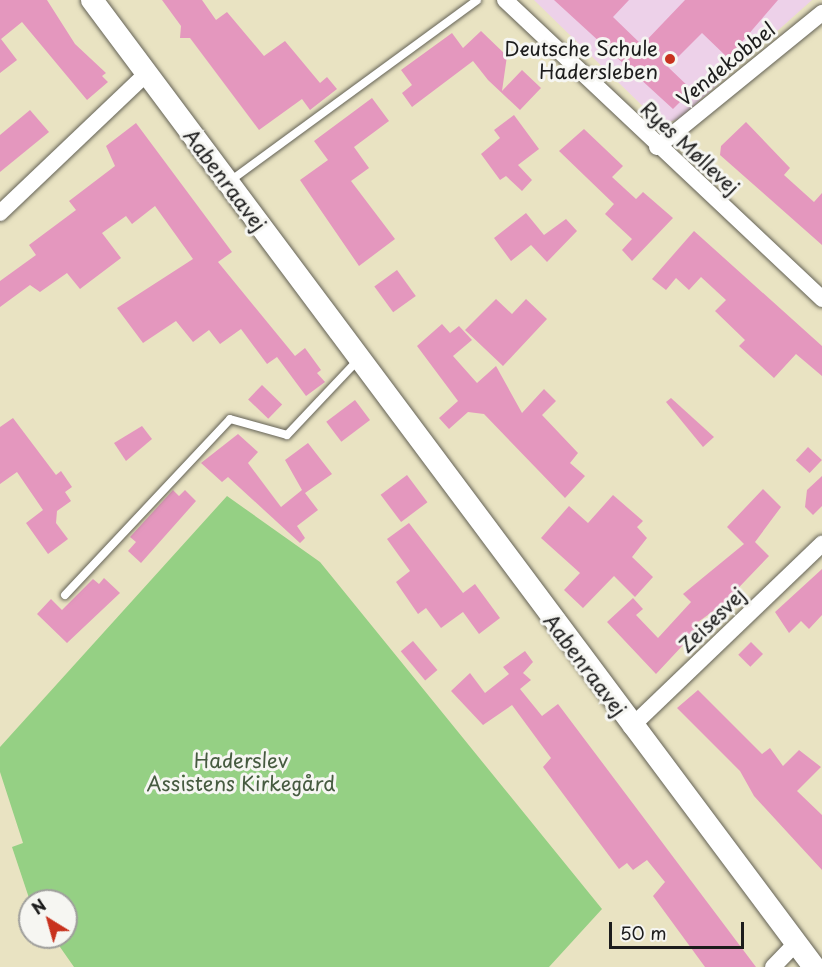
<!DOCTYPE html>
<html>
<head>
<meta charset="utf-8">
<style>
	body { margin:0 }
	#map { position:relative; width:822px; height:967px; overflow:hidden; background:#e9e3c2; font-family:"Playpen Sans",sans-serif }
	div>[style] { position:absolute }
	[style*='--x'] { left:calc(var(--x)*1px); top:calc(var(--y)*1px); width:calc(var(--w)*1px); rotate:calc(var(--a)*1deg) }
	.built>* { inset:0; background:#edd1e9 }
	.green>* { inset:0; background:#95d084 }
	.building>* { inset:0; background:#e497be; transform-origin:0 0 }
	.roads { filter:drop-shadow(0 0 2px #646256) drop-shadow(0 0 2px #646256) }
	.lane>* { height:8px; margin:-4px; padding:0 4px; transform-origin:4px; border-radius:4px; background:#fff }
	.street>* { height:16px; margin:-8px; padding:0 8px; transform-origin:8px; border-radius:8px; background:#fff }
	.secondary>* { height:22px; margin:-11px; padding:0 11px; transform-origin:11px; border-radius:11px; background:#fff }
	.dots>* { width:16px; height:16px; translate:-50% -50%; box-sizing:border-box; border:3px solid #f6f6f2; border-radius:50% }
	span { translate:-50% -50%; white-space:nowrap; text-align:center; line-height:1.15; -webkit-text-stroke:6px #f6f6f2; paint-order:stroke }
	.poi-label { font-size:20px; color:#1c1c1c }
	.right { translate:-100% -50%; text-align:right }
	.street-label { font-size:20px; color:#1c1c1c }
	.park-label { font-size:20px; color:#465b40 }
	.north { position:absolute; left:18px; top:889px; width:60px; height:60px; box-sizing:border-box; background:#f6f6f2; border:2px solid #9f9f9c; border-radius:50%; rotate:323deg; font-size:16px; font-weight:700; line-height:24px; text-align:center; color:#1c1c1c }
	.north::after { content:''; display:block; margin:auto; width:21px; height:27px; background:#c8321e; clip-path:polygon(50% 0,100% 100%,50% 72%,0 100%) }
	.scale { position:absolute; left:609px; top:922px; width:135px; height:27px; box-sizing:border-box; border:3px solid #1c1c1c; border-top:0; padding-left:8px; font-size:18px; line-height:21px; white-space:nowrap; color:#1c1c1c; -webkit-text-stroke:4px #f6f6f2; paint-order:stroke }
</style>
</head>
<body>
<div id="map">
	<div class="built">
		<i style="clip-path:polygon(534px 0,812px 0,680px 118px,662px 125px)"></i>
	</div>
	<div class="green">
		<i style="clip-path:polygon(227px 496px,320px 562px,602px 909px,549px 967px,74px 967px,53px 937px,66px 937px,66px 901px,30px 901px,12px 847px,23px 843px,0 772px,0 747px)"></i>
	</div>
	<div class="building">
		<i style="clip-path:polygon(0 0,47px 0,75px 44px,106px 73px,102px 76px,108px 82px,87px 100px,22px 22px,1px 39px,17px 60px,0 73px)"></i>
		<i style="clip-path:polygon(162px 0,202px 0,216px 20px,227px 12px,264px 56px,285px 41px,320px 83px,327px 77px,337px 89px,310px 110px,302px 99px,259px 130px,190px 38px,180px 38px,181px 26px)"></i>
		<i style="clip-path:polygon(554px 0,629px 0,613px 17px,642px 45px,685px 0,778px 0,728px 58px,702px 33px,668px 67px,692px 90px,673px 109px)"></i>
		<i style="clip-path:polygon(481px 31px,507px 56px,502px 91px,522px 70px,541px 88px,520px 110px,488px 80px,473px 61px,412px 107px,402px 93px,412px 85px,401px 70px,452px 33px,463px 48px)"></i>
		<i style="clip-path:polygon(372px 98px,389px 121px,354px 147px,369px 168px,351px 181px,395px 239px,359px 266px,300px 180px,328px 160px,314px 141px)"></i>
		<i style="clip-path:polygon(30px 110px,49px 132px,0 172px,0 135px)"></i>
		<i style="clip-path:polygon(514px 115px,539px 149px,518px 165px,532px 180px,522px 191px,506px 176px,500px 180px,481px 154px,500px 138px,494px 130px)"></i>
		<i style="clip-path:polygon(746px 122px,790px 168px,784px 175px,814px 202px,822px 193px,822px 245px,720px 155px,721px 146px)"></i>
		<i style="clip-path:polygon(136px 123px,232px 252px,218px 262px,295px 356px,305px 348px,321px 370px,317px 373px,325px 382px,306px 396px,277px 357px,267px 364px,241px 329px,220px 344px,209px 330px,193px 342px,176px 321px,143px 343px,117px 308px,193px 259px,155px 206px,132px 224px,126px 216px,102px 233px,121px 258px,80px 289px,67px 273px,40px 292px,30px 285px,0 307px,0 281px,36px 255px,29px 245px,76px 210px,69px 201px,115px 166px,106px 146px)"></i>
		<i style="clip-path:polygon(584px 129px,623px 166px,612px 177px,636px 199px,643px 192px,673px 218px,632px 261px,622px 250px,632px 239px,605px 214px,614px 204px,559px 151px)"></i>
		<i style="clip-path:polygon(526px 213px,544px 235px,566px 219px,577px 231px,547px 262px,531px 245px,511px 261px,494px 238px)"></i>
		<i style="clip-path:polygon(694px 231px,822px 346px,822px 376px,796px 354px,774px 378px,739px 346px,745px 340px,715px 311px,726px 300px,701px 277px,689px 290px,676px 278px,666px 290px,652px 279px)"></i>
		<i style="left:397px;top:270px;width:32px;height:28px;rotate:54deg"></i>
		<i style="clip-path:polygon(496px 299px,512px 314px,526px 299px,547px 319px,503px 366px,465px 330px)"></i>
		<i style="clip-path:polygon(442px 324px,450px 333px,459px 326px,472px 340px,453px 356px,477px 383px,496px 366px,522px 413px,544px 389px,556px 401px,542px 415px,578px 453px,570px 463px,585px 476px,565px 498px,484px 414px,468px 412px,449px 429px,439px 418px,458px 401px,417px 346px)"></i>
		<i style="left:262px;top:385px;width:28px;height:20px;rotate:44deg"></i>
		<i style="clip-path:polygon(671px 398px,714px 437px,703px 447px,666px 402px)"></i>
		<i style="left:355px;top:400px;width:25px;height:36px;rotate:53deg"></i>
		<i style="clip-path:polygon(13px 418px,56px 475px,61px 471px,72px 487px,65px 492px,71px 501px,57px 511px,56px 523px,68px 539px,48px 554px,26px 523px,43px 510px,17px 472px,0 484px,0 427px)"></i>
		<i style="clip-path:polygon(142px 426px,152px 439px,126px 461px,114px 443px)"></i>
		<i style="clip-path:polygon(238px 434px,258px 452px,248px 463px,281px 507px,302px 490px,285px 460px,308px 443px,332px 474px,305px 493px,318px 510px,297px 526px,305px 538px,300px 543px,228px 477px,222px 482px,201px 463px)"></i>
		<i style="left:808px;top:447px;width:19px;height:18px;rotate:43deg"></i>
		<i style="left:407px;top:475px;width:34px;height:33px;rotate:53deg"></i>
		<i style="clip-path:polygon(822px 476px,822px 506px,813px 515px,805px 507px,807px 490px)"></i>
		<i style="clip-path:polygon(763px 489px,781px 507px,755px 542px,769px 556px,723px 604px,694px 625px,698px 629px,656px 674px,607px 622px,633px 598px,643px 609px,636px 615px,658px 638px,691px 602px,683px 594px,744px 544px,727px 527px)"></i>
		<i style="clip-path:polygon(173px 490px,179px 496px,185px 490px,196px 501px,141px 563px,128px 551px,136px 542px,130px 537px)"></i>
		<i style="clip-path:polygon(613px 495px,643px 521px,637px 527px,647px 538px,632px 557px,653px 577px,635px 597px,614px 576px,583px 608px,564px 590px,580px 573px,541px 538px,569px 506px,588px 523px)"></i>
		<i style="clip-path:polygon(409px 523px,463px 593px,475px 584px,500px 618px,479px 634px,463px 612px,441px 628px,426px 608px,418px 614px,396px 582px,410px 571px,387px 539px)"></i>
		<i style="clip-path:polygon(822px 569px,822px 615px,809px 629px,801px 621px,789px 633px,775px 612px)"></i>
		<i style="clip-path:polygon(104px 578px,120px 593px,67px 643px,37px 614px,51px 599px,62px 610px,93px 579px,99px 584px)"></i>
		<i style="left:413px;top:641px;width:38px;height:16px;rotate:50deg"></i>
		<i style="left:751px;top:642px;width:17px;height:18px;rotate:45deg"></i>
		<i style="clip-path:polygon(525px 651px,533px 662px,523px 673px,531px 680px,520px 689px,542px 716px,558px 704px,756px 967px,705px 967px,653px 896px,665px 882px,647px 860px,633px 870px,627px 863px,619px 869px,543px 767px,551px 758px,512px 705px,483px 725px,451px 691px,470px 673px,485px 693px,509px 674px,503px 667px)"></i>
		<i style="clip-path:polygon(698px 690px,762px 754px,770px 748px,783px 766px,799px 750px,821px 767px,797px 791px,822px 815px,822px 870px,754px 796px,740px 771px,677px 708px)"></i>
	</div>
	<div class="roads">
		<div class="lane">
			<i style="--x:230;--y:181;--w:306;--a:-36.2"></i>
			<i style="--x:65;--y:595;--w:241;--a:-46.8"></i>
			<i style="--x:230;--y:419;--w:59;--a:15.7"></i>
			<i style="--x:287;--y:435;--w:103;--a:-46.6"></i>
		</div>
		<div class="street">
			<i style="--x:505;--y:0;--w:436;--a:43.3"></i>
			<i style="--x:657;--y:147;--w:213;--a:-39.1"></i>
			<i style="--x:0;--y:213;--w:202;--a:-43.6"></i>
			<i style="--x:631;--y:727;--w:265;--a:-43.8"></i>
			<i style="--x:773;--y:967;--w:33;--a:-46"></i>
		</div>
		<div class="secondary">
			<i style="--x:92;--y:0;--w:1207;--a:53.25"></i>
		</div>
	</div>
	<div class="dots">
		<i style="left:670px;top:59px;background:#c8321e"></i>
	</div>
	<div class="poi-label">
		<span class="right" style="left:658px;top:60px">Deutsche Schule<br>Hadersleben</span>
	</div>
	<div class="street-label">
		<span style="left:726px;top:64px;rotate:-39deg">Vendekobbel</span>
		<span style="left:690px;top:148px;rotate:43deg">Ryes Møllevej</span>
		<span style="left:225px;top:180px;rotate:53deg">Aabenraavej</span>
		<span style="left:712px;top:620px;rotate:-44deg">Zeisesvej</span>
		<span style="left:585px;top:665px;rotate:53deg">Aabenraavej</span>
	</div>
	<div class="park-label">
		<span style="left:241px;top:772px">Haderslev<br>Assistens Kirkegård</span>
	</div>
	<div class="north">N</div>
	<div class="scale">50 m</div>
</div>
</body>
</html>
